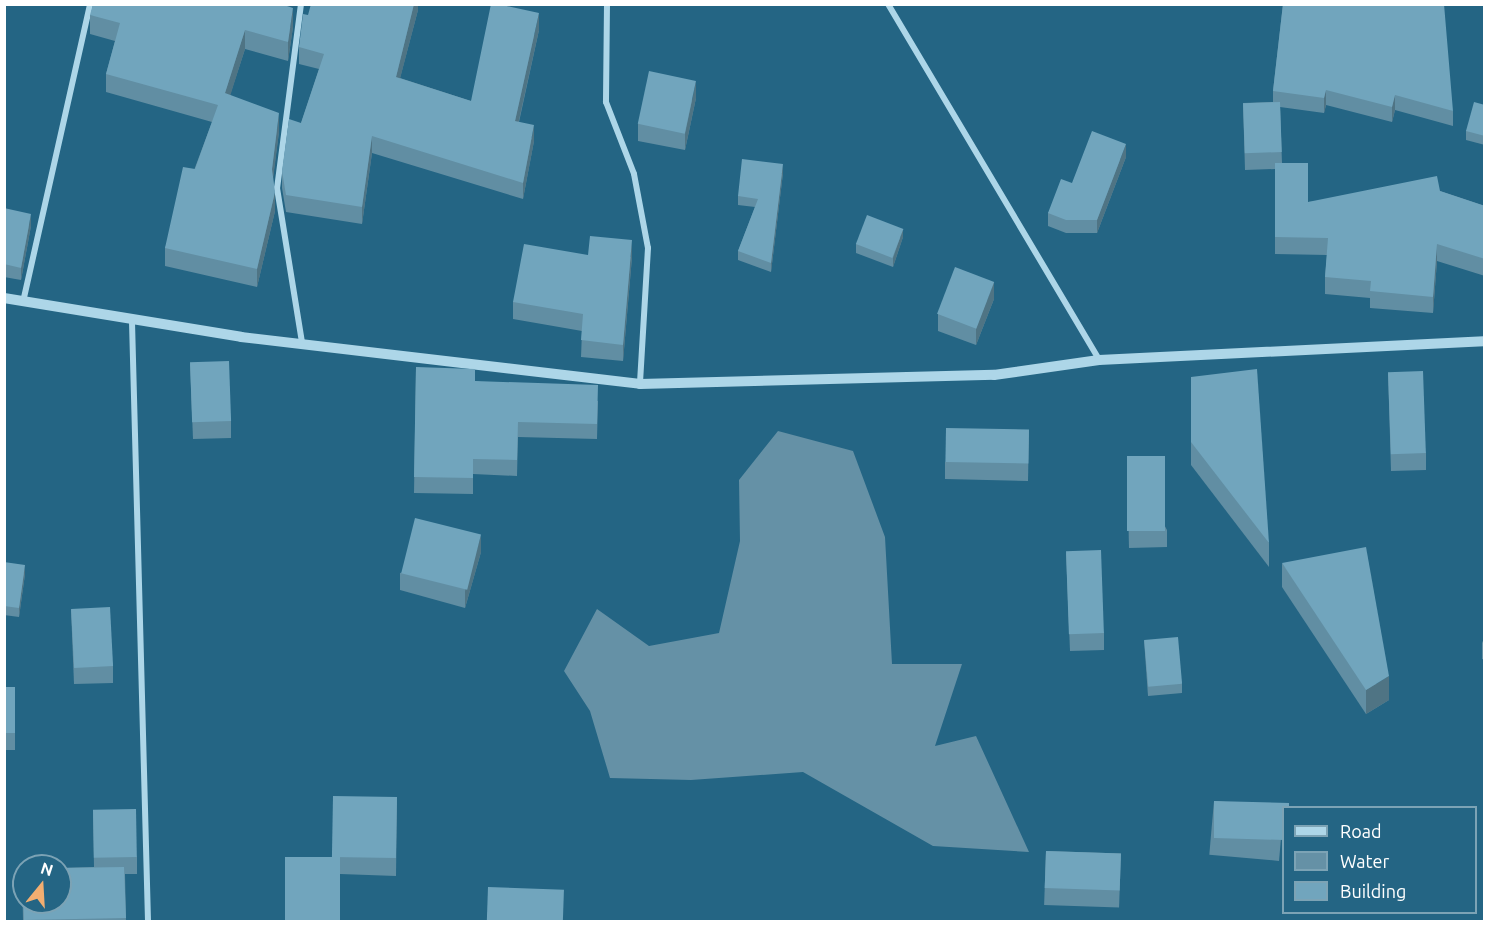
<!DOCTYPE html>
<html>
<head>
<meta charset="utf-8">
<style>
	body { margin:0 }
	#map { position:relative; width:1489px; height:926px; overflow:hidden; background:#246584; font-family:Ubuntu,sans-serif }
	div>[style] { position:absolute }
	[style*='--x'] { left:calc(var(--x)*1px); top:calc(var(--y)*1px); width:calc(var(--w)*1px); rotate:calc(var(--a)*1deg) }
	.water>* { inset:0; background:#6591a6 }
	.minor>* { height:6px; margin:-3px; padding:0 3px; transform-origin:3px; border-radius:3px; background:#add6e8 }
	.tertiary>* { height:10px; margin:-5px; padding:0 5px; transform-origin:5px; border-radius:5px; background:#add6e8 }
	.wall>* { inset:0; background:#618ea3; transform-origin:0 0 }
	.shaded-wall>* { inset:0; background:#4f7484 }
	.building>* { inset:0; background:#71a5bd; transform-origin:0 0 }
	span { translate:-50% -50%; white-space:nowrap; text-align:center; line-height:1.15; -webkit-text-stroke:6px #246584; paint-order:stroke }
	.frame { position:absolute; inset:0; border:6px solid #fff; pointer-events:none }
	.legend { position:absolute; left:1282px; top:806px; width:195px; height:108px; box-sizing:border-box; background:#246584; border:2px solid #7ca3b5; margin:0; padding:8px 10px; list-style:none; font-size:18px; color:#fff }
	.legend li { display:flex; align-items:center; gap:12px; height:30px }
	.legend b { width:30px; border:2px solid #7ca3b5 }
	.north { position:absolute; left:12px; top:854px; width:60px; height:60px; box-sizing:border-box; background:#246584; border:2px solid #7ca3b5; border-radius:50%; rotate:18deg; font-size:16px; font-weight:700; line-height:24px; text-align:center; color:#fff }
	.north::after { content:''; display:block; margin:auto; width:21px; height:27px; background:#f2ae71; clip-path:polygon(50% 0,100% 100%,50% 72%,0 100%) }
</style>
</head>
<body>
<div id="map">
	<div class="water">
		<i style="clip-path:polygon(778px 431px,853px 451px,885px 537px,892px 664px,962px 664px,935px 746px,976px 736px,1029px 852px,933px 846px,803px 772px,691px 780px,610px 778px,590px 711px,564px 671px,597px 609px,649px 646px,719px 633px,740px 541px,739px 480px)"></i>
	</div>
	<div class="minor">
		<i style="--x:301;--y:4;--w:186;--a:97.4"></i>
		<i style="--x:277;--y:188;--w:156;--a:80.8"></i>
		<i style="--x:607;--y:4;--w:98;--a:90.6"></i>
		<i style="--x:606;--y:102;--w:77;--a:68.7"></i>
		<i style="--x:634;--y:174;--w:75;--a:79.3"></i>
		<i style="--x:648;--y:248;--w:136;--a:93.4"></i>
		<i style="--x:888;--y:4;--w:414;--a:59.3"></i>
		<i style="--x:23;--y:302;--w:305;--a:-77.3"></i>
		<i style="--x:132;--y:322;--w:600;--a:88.47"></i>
	</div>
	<div class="tertiary">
		<i style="--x:4;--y:298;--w:240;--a:9.3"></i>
		<i style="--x:241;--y:337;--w:402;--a:6.7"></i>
		<i style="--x:640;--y:384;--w:354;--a:-1.5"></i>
		<i style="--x:994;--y:375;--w:106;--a:-8.1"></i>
		<i style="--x:1099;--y:360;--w:385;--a:-2.8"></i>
	</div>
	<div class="wall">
		<i style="clip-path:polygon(418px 4px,418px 10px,400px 78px,471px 101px,539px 30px,519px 122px,534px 141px,523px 199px,372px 153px,362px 224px,286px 212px,282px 188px,282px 171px,301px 123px,319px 69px,299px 64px,299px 47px,308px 15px)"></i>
		<i style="clip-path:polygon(1283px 4px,1453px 111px,1453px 126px,1395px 110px,1392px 122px,1326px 105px,1324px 113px,1280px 107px,1282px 163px,1308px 202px,1440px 191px,1485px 206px,1485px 276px,1437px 261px,1433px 313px,1370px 308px,1370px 298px,1325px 294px,1325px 277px,1327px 255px,1275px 254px,1275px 169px,1245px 170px,1243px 103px,1273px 102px,1273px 91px)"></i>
		<i style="clip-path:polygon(90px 15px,293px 27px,288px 61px,245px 49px,230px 95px,279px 132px,273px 177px,275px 211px,257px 287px,165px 266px,165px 248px,212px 122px,106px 92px,106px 74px,115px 41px,90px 34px)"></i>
		<i style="clip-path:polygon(696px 98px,685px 150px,638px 141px,638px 124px)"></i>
		<i style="clip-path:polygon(1485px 105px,1485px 145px,1466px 140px,1466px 131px)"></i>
		<i style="clip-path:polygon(1126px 157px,1097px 233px,1066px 233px,1048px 226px,1048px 213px,1072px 183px)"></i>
		<i style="clip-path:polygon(783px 173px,771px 272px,738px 260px,738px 251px,755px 207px,738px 205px,738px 196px)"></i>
		<i style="clip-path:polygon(4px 208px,31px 226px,21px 280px,4px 277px)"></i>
		<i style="clip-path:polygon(903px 237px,893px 267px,856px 253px,856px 244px)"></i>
		<i style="clip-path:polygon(588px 255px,632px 257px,623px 361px,581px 357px,582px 331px,513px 319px,513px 302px)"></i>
		<i style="clip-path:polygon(994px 299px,976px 345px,938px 331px,938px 314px)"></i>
		<i style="clip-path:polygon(190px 363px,231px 421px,231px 438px,193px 439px)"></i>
		<i style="clip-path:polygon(416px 367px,475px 381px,598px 401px,597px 439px,518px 437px,517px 476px,473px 474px,473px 494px,414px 493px)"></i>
		<i style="clip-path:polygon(1388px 372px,1426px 453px,1426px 470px,1391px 471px)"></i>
		<i style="clip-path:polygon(1191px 377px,1269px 543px,1269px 567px,1191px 465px)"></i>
		<i style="clip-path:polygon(1029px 430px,1028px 481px,945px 479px,945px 462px)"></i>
		<i style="clip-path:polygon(1127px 456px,1167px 530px,1167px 547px,1129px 548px)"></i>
		<i style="clip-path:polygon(481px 552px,465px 608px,400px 590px,400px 573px)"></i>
		<i style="clip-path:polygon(1066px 552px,1104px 633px,1104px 650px,1070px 651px)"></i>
		<i style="clip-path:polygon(4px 562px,25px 574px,19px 617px,4px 615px)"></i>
		<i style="clip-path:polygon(1282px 563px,1389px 700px,1366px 714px,1282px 587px)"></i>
		<i style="clip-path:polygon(71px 609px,113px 666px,113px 683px,74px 684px)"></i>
		<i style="clip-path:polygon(1485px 636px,1485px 660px,1482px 659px,1482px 643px)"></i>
		<i style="clip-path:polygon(1144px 640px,1182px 684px,1182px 693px,1148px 696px)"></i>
		<i style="left:4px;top:687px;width:11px;height:63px"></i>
		<i style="clip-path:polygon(397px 797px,396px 876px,340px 874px,332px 857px)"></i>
		<i style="left:1214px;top:801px;width:70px;height:54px;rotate:5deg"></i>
		<i style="clip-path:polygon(93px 810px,137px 857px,137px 874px,125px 874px,126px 921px,23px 921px,22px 869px,94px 867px)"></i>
		<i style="left:1046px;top:851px;width:75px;height:54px;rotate:2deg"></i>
	</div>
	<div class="shaded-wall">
		<i style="clip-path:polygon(414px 4px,418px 4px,418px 10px,396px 94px,396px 77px)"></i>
		<i style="clip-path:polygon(293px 8px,293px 27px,288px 61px,288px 42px)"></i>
		<i style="clip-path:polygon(539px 13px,539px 30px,515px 138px,515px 121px)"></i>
		<i style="clip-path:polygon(245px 30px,245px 49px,225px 112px,225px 93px)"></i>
		<i style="clip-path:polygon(696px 81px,696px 98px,685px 150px,685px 134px)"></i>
		<i style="clip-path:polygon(1326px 90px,1326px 105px,1324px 113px,1324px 98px)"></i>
		<i style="clip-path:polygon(1395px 95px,1395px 110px,1392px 122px,1392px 107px)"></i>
		<i style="clip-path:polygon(279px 113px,279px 132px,272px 188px,272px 169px)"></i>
		<i style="clip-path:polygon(534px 125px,534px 141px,523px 199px,523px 183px)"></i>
		<i style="clip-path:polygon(372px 136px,372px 153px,362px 224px,362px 207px)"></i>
		<i style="clip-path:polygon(1126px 144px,1126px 157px,1097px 233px,1097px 220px)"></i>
		<i style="clip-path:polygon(783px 164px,783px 173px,771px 272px,771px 263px)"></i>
		<i style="clip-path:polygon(275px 192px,275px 211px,257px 287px,257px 269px)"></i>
		<i style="clip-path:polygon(31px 214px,31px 226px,21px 280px,21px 268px)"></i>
		<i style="clip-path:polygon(903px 229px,903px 237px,893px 267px,893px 258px)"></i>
		<i style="clip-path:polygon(632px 240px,632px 257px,623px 361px,623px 345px)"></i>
		<i style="clip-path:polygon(1437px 244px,1437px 261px,1433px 313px,1433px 297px)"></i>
		<i style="clip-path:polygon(994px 282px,994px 299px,976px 345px,976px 328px)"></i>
		<i style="clip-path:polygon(481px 535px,481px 552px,465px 608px,465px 591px)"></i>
		<i style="clip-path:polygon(25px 565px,25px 574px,19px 617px,19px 608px)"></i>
		<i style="clip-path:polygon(1389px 676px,1389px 700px,1366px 714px,1366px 690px)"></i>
	</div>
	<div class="building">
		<i style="clip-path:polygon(93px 4px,281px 4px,293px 8px,288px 42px,245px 30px,225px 93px,279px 113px,272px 169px,275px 192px,257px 269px,165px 248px,183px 167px,195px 169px,218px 105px,106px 74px,120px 23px,90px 15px)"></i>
		<i style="clip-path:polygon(311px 4px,414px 4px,396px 77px,471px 101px,491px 4px,497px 4px,539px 13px,515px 121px,534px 125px,523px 183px,372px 136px,362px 207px,286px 195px,282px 171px,289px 119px,301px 123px,324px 54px,299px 47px,303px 14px,308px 15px)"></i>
		<i style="clip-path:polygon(1283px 4px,1444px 4px,1453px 111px,1395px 95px,1392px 107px,1326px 90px,1324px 98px,1273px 91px)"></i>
		<i style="left:649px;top:71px;width:48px;height:54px;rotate:12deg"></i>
		<i style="left:1280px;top:102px;width:50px;height:37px;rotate:88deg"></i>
		<i style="clip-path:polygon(1474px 102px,1485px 105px,1485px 136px,1466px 131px)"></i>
		<i style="clip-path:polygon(1092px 131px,1126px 144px,1097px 220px,1066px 220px,1048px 213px,1061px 179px,1072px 183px)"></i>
		<i style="clip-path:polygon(742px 159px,783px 164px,771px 263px,738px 251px,758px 199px,738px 196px)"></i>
		<i style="clip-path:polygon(1275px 163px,1308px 163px,1308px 202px,1437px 176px,1440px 191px,1485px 206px,1485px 259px,1437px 244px,1433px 297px,1370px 291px,1371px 281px,1325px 277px,1328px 238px,1275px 237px)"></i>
		<i style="clip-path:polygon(4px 208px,31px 214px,21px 268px,4px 264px)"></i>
		<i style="left:867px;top:215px;width:39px;height:31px;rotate:21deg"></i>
		<i style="clip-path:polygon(590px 236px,632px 240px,623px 345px,581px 340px,583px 314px,513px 302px,524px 244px,588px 255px)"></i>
		<i style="left:955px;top:267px;width:42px;height:50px;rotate:21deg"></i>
		<i style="left:229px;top:361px;width:60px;height:39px;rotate:88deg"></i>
		<i style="clip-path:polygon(416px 367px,475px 369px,475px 381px,598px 385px,597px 424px,518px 422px,517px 460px,473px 459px,473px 478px,414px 477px)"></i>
		<i style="clip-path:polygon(1257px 369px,1269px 543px,1191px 442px,1191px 377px)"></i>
		<i style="left:1423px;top:371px;width:82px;height:35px;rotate:88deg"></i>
		<i style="left:946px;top:428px;width:83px;height:34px;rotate:1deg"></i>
		<i style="left:1127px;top:456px;width:38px;height:75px"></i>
		<i style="left:415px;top:518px;width:68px;height:57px;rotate:14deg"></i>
		<i style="clip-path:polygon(1366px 547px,1389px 676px,1366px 690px,1282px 563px)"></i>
		<i style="left:1101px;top:550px;width:83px;height:35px;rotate:88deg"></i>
		<i style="clip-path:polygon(4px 562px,25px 565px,19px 608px,4px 606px)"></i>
		<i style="left:110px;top:607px;width:59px;height:39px;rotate:87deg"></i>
		<i style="left:1178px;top:637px;width:47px;height:34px;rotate:85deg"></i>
		<i style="left:4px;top:687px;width:11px;height:46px"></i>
		<i style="left:333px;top:796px;width:64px;height:61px;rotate:1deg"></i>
		<i style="clip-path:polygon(1214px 801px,1289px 803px,1289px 807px,1284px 807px,1284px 840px,1214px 838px)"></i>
		<i style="left:136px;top:809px;width:48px;height:43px;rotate:89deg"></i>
		<i style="left:1046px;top:851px;width:75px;height:37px;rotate:2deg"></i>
		<i style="left:285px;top:857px;width:55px;height:64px"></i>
		<i style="clip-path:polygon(124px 867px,126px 918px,24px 920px,22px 869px,24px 869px,24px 902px,60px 902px,60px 868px)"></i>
		<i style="left:488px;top:887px;width:76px;height:34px;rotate:2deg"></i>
	</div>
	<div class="frame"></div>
	<ul class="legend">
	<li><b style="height:8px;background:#add6e8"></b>Road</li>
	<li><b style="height:16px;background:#6591a6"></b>Water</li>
	<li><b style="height:16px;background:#71a5bd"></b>Building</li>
	</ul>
	<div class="north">N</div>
</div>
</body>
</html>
